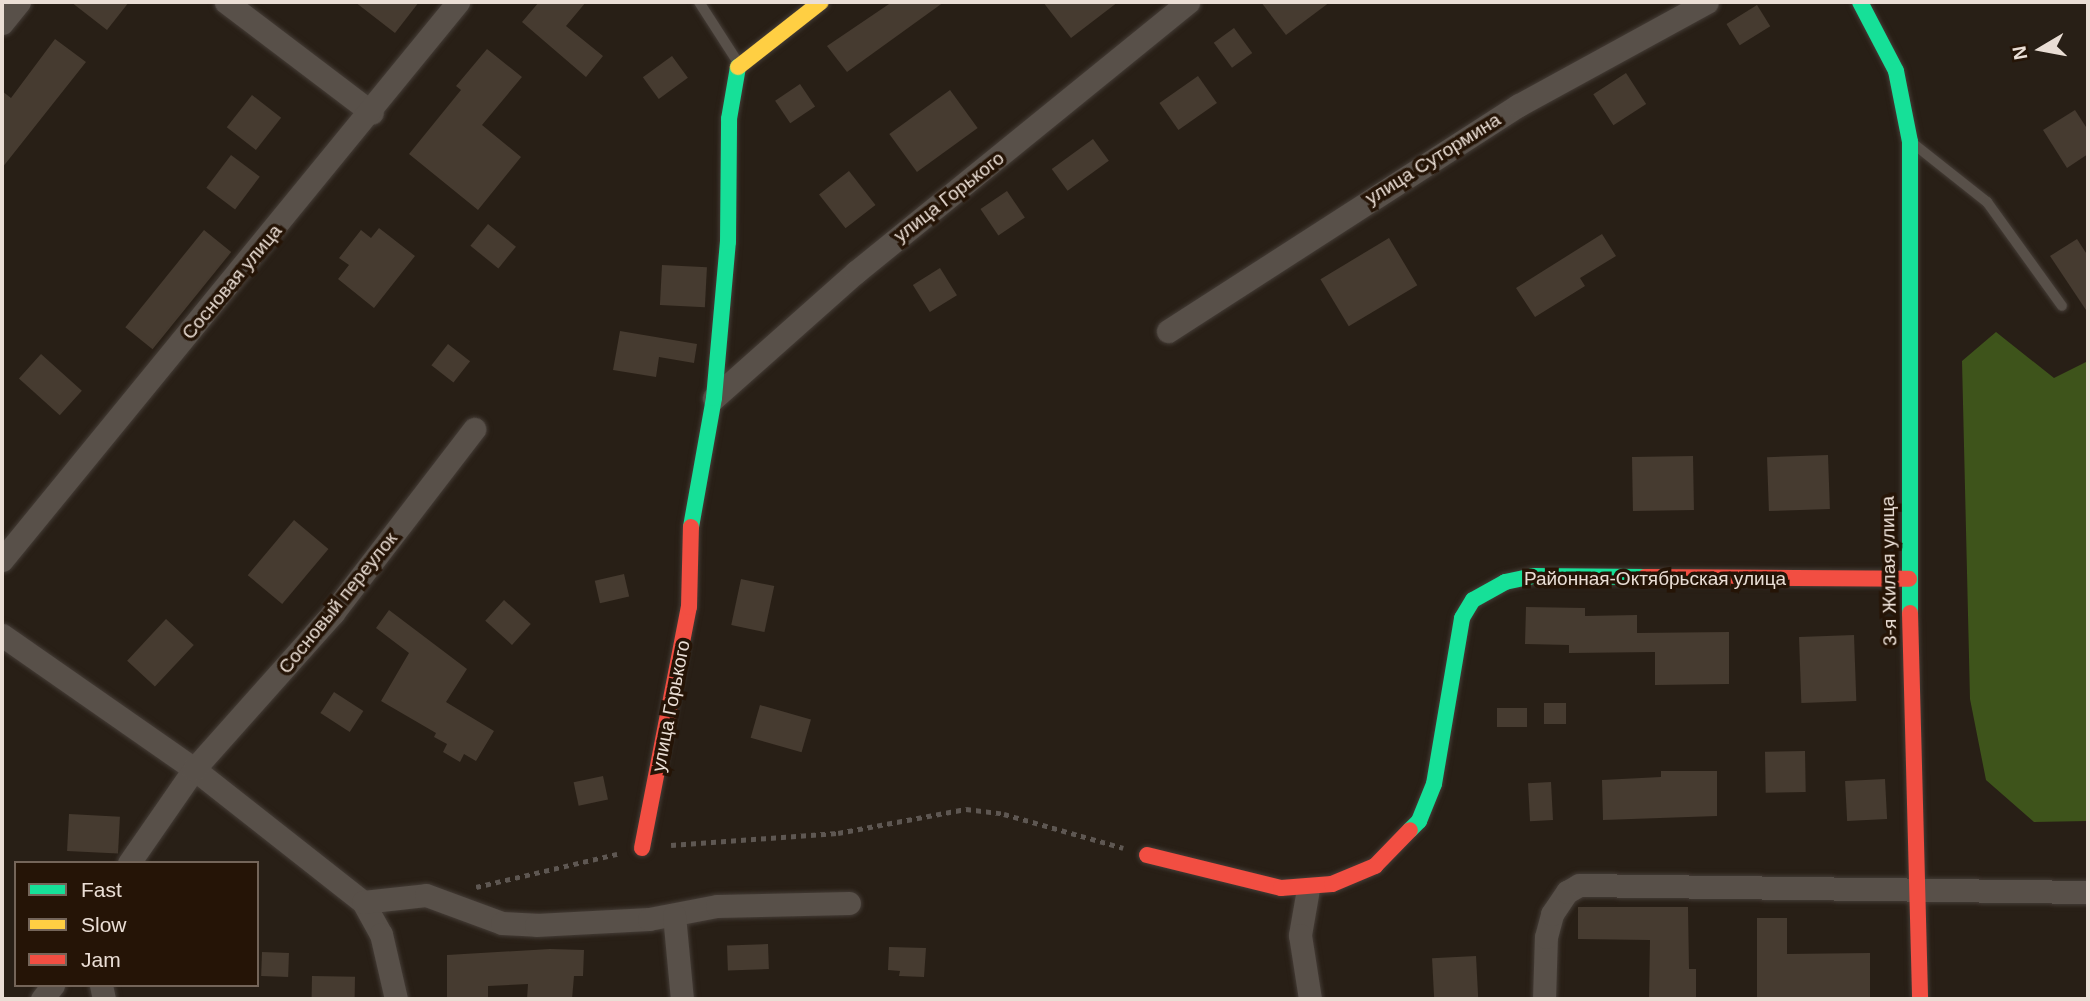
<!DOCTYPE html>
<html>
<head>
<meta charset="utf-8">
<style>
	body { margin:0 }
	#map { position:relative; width:2090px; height:1001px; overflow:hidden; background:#281f16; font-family:Arial,sans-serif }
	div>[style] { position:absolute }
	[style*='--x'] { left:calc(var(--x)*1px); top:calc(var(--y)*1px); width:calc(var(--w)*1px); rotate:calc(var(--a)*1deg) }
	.forest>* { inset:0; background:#3e541b }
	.building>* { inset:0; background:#463b30; transform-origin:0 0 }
	.path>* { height:4.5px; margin-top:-2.25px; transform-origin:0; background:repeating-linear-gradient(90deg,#5e5752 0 5px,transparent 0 10px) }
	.roads { filter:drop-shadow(0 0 2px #443c36) drop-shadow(0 0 2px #443c36) }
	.lane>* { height:10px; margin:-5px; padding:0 5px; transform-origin:5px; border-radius:5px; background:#585049 }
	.street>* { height:23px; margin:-11.5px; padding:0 11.5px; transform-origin:11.5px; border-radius:11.5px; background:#585049 }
	.fast>* { height:16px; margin:-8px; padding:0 8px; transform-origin:8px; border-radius:8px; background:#16e098 }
	.slow>* { height:16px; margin:-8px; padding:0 8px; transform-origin:8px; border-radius:8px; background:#ffcf43 }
	.jam>* { height:16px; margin:-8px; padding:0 8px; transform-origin:8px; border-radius:8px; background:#f24e42 }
	span { translate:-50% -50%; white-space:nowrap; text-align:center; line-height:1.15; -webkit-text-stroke:7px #251406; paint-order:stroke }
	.street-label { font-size:19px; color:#eaded5 }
	.frame { position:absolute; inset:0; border:4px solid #eaded5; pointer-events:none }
	.legend { position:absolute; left:14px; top:861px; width:245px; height:126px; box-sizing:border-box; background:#251406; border:2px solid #746559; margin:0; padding:9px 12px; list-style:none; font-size:21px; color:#eaded5 }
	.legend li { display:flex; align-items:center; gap:14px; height:35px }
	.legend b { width:35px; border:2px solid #746559 }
	.north { position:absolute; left:2006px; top:14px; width:70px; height:70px; -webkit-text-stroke:5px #251406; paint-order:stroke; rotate:260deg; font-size:19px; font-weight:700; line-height:28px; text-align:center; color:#eaded5 }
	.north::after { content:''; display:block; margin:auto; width:24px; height:32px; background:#eaded5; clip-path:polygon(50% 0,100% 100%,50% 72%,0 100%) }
</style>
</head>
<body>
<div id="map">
	<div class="forest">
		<i style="clip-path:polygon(1996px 332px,2054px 378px,2088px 361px,2088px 821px,2034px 822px,1986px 780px,1970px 699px,1962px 361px)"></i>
	</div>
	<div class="building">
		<i style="clip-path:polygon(71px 2px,129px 2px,107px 30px)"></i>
		<i style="clip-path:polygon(355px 2px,419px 2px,395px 33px)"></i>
		<i style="clip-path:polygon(539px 2px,586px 2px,566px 26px,603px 56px,586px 77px,522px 22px)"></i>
		<i style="clip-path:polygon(892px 2px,944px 2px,847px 72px,827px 46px)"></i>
		<i style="clip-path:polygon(1043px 2px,1118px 2px,1071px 38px)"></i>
		<i style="clip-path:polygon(1261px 2px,1330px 2px,1286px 35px)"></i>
		<i style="left:1757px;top:5px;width:25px;height:36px;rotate:58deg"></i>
		<i style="left:1234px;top:28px;width:31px;height:25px;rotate:54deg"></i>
		<i style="clip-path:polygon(55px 39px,86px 62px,2px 168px,2px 91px,11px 98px)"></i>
		<i style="clip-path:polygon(487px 49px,522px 77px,482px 125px,521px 157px,478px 210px,409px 154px,461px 90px,456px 86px)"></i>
		<i style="left:672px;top:56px;width:27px;height:36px;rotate:54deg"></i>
		<i style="left:1626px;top:73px;width:37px;height:39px;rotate:57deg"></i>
		<i style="left:1198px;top:76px;width:33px;height:47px;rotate:55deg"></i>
		<i style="left:800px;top:84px;width:27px;height:30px;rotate:56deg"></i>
		<i style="left:950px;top:90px;width:47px;height:75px;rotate:54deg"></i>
		<i style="left:252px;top:95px;width:37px;height:41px;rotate:38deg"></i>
		<i style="clip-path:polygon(2075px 110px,2088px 130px,2088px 154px,2067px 168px,2043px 130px)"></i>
		<i style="left:1093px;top:139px;width:27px;height:51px;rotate:54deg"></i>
		<i style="left:231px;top:155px;width:36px;height:41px;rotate:37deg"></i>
		<i style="left:849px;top:171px;width:43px;height:38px;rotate:52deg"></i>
		<i style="left:1007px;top:191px;width:32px;height:32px;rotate:56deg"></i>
		<i style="left:488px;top:224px;width:36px;height:28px;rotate:39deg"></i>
		<i style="clip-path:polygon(379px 228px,415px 256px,374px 308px,338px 279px,349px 265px,339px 258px,361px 230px,371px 238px)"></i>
		<i style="left:204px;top:230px;width:35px;height:125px;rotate:39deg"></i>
		<i style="clip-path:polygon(1602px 234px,1616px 256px,1580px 278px,1585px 286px,1535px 317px,1516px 288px)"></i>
		<i style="left:1389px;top:238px;width:55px;height:80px;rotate:59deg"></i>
		<i style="clip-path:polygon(2077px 239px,2088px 256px,2088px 313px,2050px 256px)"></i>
		<i style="left:662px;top:265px;width:45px;height:40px;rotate:3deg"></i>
		<i style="left:940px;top:268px;width:32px;height:32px;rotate:58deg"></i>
		<i style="clip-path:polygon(620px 331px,697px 344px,694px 363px,659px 357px,656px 377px,613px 370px)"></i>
		<i style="left:448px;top:344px;width:28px;height:27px;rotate:38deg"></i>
		<i style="left:41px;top:354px;width:55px;height:33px;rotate:42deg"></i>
		<i style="left:1828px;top:455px;width:54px;height:61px;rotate:88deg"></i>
		<i style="left:1693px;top:456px;width:54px;height:61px;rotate:89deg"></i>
		<i style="left:294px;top:520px;width:45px;height:72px;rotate:40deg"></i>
		<i style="left:624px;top:574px;width:23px;height:30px;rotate:77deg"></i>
		<i style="left:741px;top:579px;width:34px;height:47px;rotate:12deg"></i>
		<i style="left:504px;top:600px;width:36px;height:28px;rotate:42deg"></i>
		<i style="clip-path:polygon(1526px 607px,1585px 608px,1585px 616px,1637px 615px,1637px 633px,1729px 632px,1729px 684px,1655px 685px,1655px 652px,1569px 653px,1569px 645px,1525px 644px)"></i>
		<i style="clip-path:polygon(389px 610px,467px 669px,446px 702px,494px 731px,476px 761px,464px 754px,460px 762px,443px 752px,447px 744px,434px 737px,436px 733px,381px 701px,409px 653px,376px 628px)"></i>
		<i style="left:166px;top:619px;width:38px;height:57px;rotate:43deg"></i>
		<i style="left:1854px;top:635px;width:66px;height:55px;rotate:88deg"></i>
		<i style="left:334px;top:692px;width:35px;height:25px;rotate:33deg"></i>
		<i style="left:1544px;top:703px;width:22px;height:21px"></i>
		<i style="left:760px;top:705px;width:53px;height:34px;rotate:16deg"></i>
		<i style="left:1497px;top:708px;width:30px;height:19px"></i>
		<i style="left:1805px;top:751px;width:41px;height:40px;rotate:89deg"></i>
		<i style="clip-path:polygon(1661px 771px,1717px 771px,1717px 816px,1603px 820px,1602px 780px,1661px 777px)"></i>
		<i style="left:603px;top:776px;width:24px;height:30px;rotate:78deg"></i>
		<i style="left:1885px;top:779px;width:40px;height:40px;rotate:87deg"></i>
		<i style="left:1551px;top:782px;width:38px;height:23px;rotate:87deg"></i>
		<i style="left:69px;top:814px;width:51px;height:37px;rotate:3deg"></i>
		<i style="clip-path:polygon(1578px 907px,1688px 907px,1689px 969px,1696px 969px,1696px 999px,1649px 999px,1650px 940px,1578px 939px)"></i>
		<i style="clip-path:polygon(1757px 918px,1787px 918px,1787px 954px,1870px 953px,1870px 999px,1757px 999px)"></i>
		<i style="left:768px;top:944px;width:25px;height:41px;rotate:88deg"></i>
		<i style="clip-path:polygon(889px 947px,926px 948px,924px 977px,899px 976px,900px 971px,888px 970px)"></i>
		<i style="clip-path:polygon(550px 949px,584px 950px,583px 976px,574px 976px,572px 999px,527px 999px,528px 984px,488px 986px,488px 999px,447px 999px,447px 955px)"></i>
		<i style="left:262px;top:952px;width:27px;height:24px;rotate:2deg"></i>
		<i style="left:1476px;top:956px;width:43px;height:44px;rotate:87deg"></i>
		<i style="left:312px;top:976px;width:43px;height:23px;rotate:1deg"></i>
	</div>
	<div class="path">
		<i style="--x:671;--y:845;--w:167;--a:-4.1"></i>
		<i style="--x:838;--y:833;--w:130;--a:-10.6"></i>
		<i style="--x:966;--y:809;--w:38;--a:7"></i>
		<i style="--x:1004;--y:814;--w:124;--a:15.9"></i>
		<i style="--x:476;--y:887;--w:145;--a:-13.2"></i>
	</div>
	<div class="roads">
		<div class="lane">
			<i style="--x:699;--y:2;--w:70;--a:57.2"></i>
			<i style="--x:1915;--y:145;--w:92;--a:38.4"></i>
			<i style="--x:1987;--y:202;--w:128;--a:54.2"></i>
		</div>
		<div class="street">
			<i style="--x:226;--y:2;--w:183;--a:37.2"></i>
			<i style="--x:2;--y:23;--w:27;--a:-51"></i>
			<i style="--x:1168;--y:331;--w:417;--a:-32.8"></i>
			<i style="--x:1519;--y:105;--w:214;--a:-28.7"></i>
			<i style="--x:714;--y:398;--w:190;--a:-41.6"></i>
			<i style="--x:856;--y:272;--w:428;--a:-39.1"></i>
			<i style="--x:2;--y:560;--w:721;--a:-50.74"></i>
			<i style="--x:2;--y:635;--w:234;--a:34.9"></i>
			<i style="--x:194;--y:769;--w:215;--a:38.2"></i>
			<i style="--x:363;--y:902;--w:37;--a:61"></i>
			<i style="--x:381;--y:934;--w:67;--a:77"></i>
			<i style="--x:129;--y:863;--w:114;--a:-55.3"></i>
			<i style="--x:194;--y:769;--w:209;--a:-48.3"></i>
			<i style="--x:333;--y:613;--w:232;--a:-52.5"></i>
			<i style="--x:1308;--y:889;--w:47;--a:99.9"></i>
			<i style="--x:1300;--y:935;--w:65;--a:81.1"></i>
			<i style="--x:363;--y:902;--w:63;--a:-6.3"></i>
			<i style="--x:426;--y:895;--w:81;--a:20.2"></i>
			<i style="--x:502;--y:923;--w:34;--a:3"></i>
			<i style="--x:536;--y:925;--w:113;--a:-3"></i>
			<i style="--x:649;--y:919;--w:69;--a:-10.8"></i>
			<i style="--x:717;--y:906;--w:132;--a:-1.3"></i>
			<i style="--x:674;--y:915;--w:84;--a:84.6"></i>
			<i style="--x:101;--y:985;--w:14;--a:78"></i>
			<i style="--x:42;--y:999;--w:18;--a:-52"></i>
			<i style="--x:1544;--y:999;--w:62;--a:-88.2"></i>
			<i style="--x:1546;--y:937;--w:24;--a:-75"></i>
			<i style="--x:1552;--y:914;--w:27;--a:-56"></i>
			<i style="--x:1567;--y:892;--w:14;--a:-30"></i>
			<i style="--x:1579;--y:885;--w:509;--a:0.79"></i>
		</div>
		<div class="fast">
			<i style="--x:1860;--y:2;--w:78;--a:62.4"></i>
			<i style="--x:1896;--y:71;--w:72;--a:78.8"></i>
			<i style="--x:1910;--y:142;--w:471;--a:90"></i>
			<i style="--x:691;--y:527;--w:131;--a:-79.9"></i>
			<i style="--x:714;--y:398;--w:157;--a:-84.9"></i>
			<i style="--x:728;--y:242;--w:123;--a:-89.5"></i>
			<i style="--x:729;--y:119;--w:53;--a:-80.2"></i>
			<i style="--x:1410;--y:830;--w:13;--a:-45"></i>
			<i style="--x:1419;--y:821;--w:40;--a:-68"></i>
			<i style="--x:1434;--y:784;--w:168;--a:-80.4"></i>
			<i style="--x:1462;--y:618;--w:21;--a:-59"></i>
			<i style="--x:1473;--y:600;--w:37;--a:-29"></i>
			<i style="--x:1505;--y:582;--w:29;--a:-12"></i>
			<i style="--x:1533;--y:576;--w:112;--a:0.5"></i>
		</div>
		<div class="slow">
			<i style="--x:738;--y:67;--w:105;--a:-38.1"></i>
		</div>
		<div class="jam">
			<i style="--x:1645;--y:577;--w:264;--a:0.4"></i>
			<i style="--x:1910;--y:613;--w:386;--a:88.5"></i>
			<i style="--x:642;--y:848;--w:246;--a:-79"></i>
			<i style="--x:689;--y:607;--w:80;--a:-88.6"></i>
			<i style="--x:1147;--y:855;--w:138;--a:13.8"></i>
			<i style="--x:1281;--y:888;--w:51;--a:-4.5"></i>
			<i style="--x:1332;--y:884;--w:47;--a:-22.7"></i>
			<i style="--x:1375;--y:866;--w:50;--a:-45.8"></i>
		</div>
	</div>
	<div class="street-label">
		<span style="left:1433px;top:159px;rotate:-32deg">улица Сутормина</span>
		<span style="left:949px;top:197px;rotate:-38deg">улица Горького</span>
		<span style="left:232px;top:282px;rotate:-50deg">Сосновая улица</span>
		<span style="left:1889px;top:571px;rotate:-91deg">3-я Жилая улица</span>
		<span style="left:1655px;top:579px">Районная-Октябрьская улица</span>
		<span style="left:338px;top:603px;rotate:-51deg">Сосновый переулок</span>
		<span style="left:671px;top:706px;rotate:-79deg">улица Горького</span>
	</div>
	<div class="frame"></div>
	<ul class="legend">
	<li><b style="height:9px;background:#16e098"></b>Fast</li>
	<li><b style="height:9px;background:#ffcf43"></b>Slow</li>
	<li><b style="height:9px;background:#f24e42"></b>Jam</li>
	</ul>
	<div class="north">N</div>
</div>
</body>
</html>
